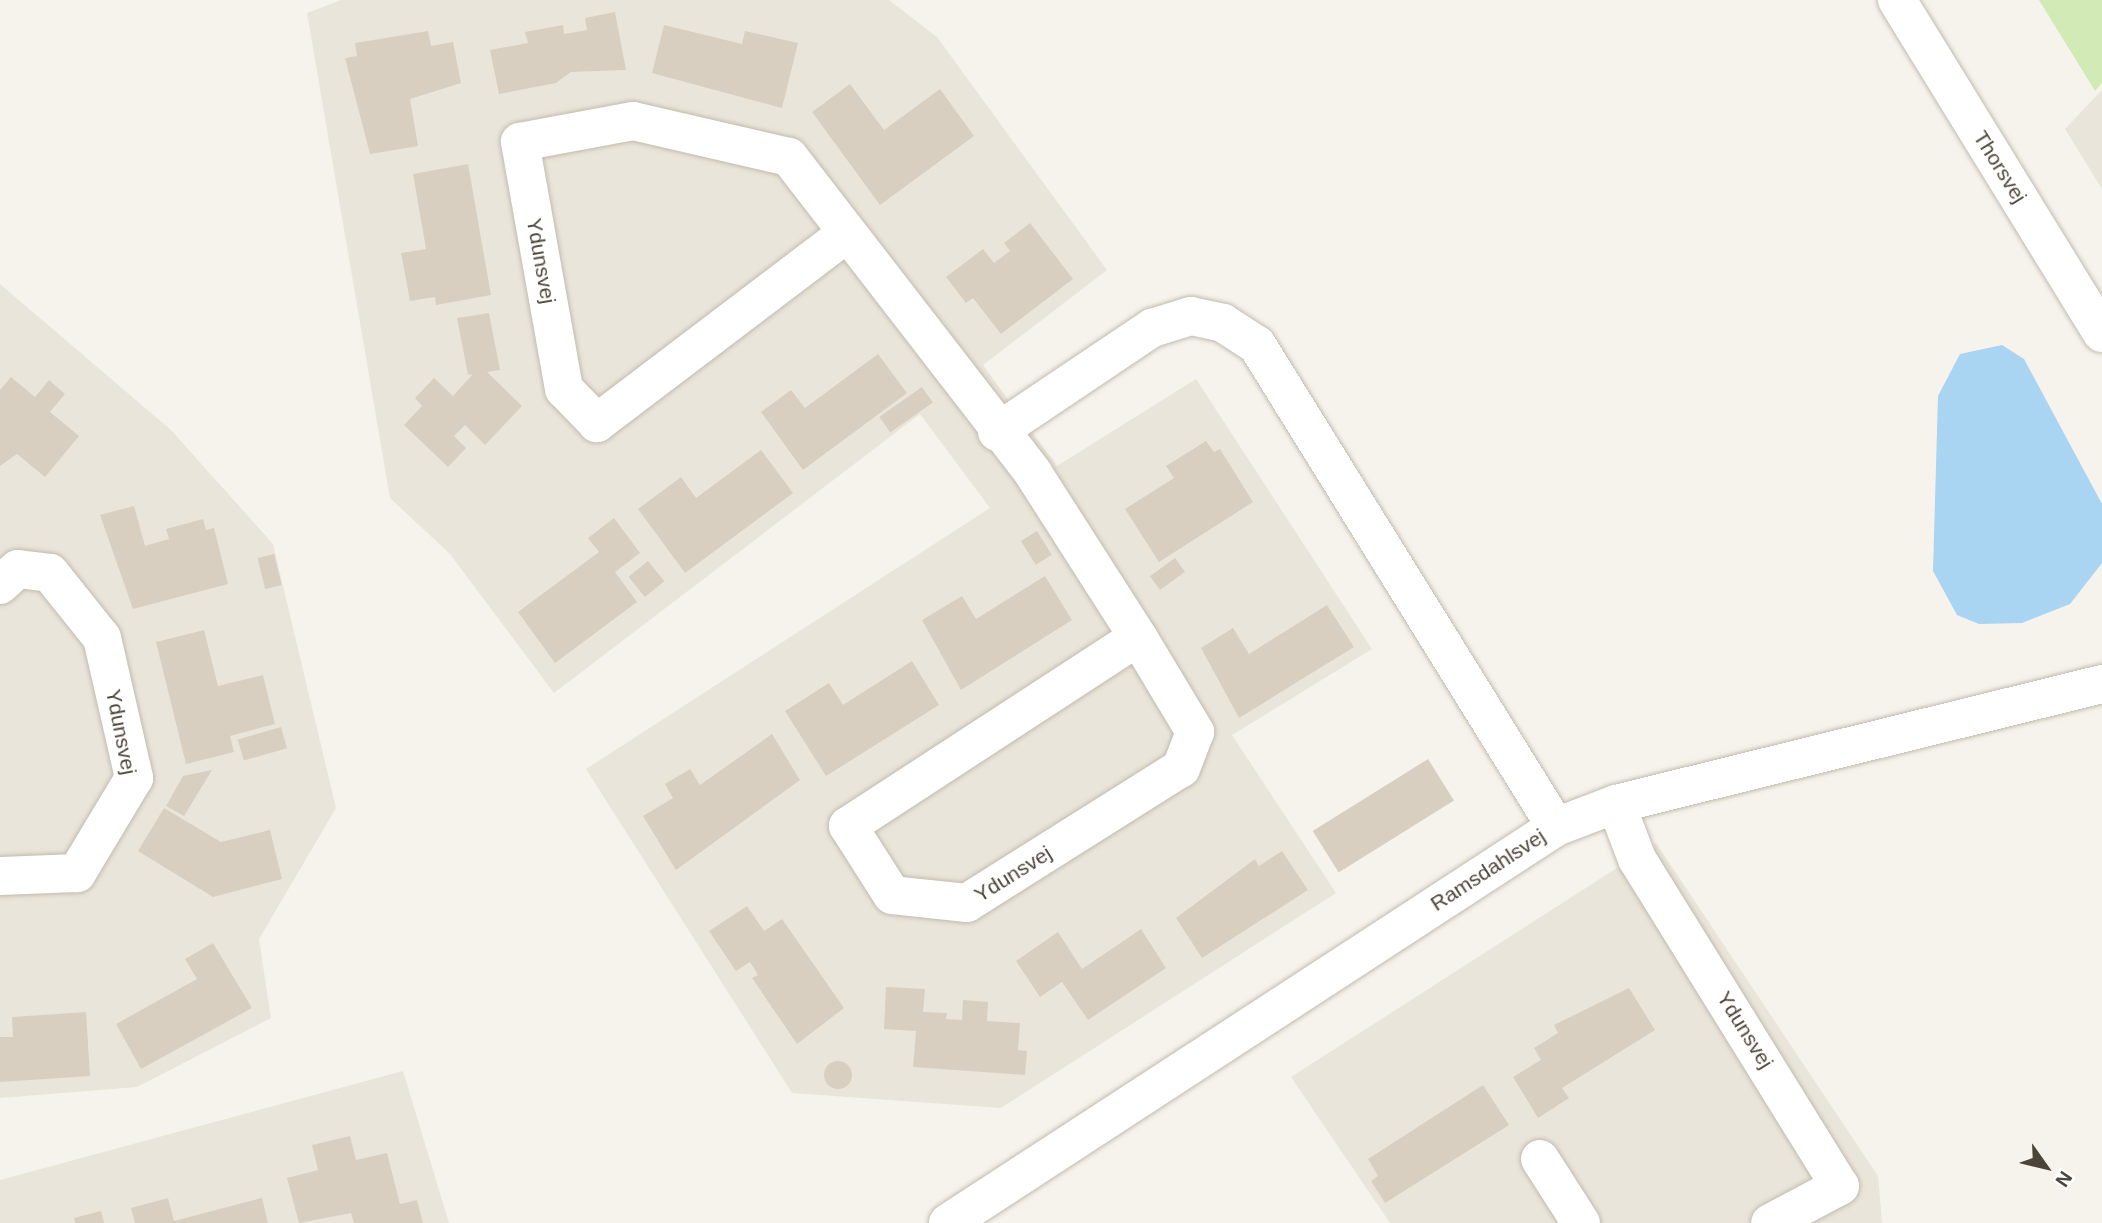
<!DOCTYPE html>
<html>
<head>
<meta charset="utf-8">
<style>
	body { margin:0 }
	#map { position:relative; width:2102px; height:1223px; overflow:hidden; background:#f6f3ec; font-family:Helvetica,sans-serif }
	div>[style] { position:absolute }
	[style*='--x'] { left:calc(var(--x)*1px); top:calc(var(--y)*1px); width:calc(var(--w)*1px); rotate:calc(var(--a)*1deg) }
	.residential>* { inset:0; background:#eae5da }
	.green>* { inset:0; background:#d2eab5 }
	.water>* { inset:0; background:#a9d4f2 }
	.building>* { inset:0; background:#d8cfc1; transform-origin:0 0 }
	.round { border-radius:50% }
	.roads { filter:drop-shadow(0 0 2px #c2bbae) drop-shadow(0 0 2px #c2bbae) }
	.minor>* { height:38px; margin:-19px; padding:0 19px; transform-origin:19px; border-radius:19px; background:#fff }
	span { translate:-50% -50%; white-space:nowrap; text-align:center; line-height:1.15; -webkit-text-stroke:6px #fff; paint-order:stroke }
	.street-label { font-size:21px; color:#4b4439 }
	.north { position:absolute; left:2011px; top:1132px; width:70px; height:70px; -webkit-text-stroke:5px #fff; paint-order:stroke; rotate:124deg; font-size:19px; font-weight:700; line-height:28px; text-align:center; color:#4b4439 }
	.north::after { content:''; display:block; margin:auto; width:24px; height:32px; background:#4b4439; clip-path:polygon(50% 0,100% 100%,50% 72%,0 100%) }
</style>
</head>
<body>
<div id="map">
	<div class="residential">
		<i style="clip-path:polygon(341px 0,889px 0,937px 37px,1107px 270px,983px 365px,1057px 466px,1196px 379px,1372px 649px,1232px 735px,1336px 893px,1001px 1108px,792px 1093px,586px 769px,990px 508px,920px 414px,554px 693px,450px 554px,390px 498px,307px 13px)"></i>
		<i style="clip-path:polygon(2102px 90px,2102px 189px,2065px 129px)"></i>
		<i style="clip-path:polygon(0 284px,171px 430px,273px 544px,336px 808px,259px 939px,271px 1018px,137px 1087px,0 1098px)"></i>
		<i style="clip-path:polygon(1656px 843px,1878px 1176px,1882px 1223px,1390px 1223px,1291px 1077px)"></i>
		<i style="clip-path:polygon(403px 1071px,449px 1223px,0 1223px,0 1180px)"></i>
	</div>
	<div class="green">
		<i style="clip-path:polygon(2039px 0,2102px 0,2102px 83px,2095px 91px)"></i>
	</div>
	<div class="water">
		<i style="clip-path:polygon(2002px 345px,2024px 359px,2102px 504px,2102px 563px,2070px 604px,2022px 623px,1979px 624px,1957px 615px,1933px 571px,1938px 396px,1960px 354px)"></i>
	</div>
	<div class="building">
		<i style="clip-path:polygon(615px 12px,626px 70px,571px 72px,556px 83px,499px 94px,490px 50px,528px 43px,525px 32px,563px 25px,564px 34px,587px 30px,585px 18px)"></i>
		<i style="clip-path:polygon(664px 25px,742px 44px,745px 31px,798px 43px,782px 108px,652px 73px)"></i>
		<i style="clip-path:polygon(428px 31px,431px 46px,453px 42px,461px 83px,410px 99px,418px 146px,370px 154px,345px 58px,357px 56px,355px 43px)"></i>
		<i style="clip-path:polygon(850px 84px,884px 130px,940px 89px,974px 136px,880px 205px,812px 112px)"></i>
		<i style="clip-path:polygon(468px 164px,491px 295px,436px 305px,435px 297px,410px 301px,401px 253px,426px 249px,413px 174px)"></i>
		<i style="clip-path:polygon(1030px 223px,1073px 279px,1001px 334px,973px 298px,966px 303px,946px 277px,983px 249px,994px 263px,1010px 251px,1004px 243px)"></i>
		<i style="clip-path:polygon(489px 313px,500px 370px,487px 372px,522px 406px,485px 445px,465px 425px,454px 436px,466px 448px,448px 467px,404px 425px,422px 406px,415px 398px,434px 378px,453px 396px,473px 374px,468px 375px,457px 318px)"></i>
		<i style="clip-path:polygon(878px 354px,907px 393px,803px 470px,761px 412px,791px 390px,805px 408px)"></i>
		<i style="clip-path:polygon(11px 377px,35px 397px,49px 380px,65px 394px,50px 412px,79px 436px,45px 477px,17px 454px,0 466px,0 390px)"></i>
		<i style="left:922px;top:387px;width:19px;height:52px;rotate:55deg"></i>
		<i style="clip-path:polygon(1206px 441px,1214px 452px,1220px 449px,1253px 502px,1159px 562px,1125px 509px,1174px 478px,1166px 466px)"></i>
		<i style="clip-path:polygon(761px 450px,793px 493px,685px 573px,638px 509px,681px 477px,696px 498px)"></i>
		<i style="clip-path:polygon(134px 506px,145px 546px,169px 539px,166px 529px,203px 519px,206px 530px,214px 528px,228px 584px,133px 609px,100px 515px)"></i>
		<i style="clip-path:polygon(614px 518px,640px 553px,615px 572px,637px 602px,555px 663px,518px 612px,599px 552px,588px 538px)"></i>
		<i style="left:1037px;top:531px;width:28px;height:19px;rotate:58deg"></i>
		<i style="left:274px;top:554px;width:32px;height:17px;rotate:76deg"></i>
		<i style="left:1175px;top:558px;width:17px;height:31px;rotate:54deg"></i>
		<i style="left:648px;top:561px;width:26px;height:25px;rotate:51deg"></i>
		<i style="clip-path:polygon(1045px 576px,1072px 620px,961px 690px,922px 620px,962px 596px,976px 619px)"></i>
		<i style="clip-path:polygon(1327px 605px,1354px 647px,1239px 718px,1201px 648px,1233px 628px,1249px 654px)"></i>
		<i style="clip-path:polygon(204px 630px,218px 686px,263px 675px,275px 724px,230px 736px,234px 752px,186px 764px,156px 642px)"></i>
		<i style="clip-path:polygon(912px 661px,939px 705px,826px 776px,785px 711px,829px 683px,843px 705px)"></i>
		<i style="left:281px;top:727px;width:22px;height:45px;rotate:74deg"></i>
		<i style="clip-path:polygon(772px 734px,800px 780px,676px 870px,643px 816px,673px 798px,665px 784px,690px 769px,700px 785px)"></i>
		<i style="left:1428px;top:759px;width:49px;height:136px;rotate:58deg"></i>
		<i style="clip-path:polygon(212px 770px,184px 816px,166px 806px,183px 776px)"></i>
		<i style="clip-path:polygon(164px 808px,221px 842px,270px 830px,282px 879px,213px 897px,138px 851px)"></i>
		<i style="clip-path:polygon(1282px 851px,1308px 890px,1202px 958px,1176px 918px,1255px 859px,1259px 866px)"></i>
		<i style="clip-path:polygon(747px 906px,764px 931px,782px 919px,844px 1008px,797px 1044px,752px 978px,758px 975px,750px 962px,736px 971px,709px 931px)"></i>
		<i style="clip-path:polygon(1141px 929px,1166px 968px,1088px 1020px,1062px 982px,1040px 997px,1016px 961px,1058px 932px,1082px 969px)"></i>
		<i style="clip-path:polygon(213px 943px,252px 1008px,141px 1069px,116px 1024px,197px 979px,185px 959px)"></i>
		<i style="clip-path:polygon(886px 987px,925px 989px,923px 1012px,947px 1013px,946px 1019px,962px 1020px,963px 1000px,988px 1002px,987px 1021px,1020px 1023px,1018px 1050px,1027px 1051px,1025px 1075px,913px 1067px,916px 1031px,884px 1029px)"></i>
		<i style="clip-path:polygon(1629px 988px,1655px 1030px,1562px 1088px,1569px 1098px,1538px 1118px,1513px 1077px,1541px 1060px,1534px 1048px,1558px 1033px,1554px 1025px)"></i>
		<i style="clip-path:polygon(86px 1012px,90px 1076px,0 1082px,0 1037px,13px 1037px,12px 1017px)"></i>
		<i class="round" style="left:824px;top:1061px;width:28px;height:28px"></i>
		<i style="clip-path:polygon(1483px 1085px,1509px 1125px,1385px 1203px,1371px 1181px,1378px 1176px,1368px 1159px)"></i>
		<i style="clip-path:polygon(350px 1136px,356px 1160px,387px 1153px,400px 1204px,417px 1200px,423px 1223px,354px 1223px,351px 1213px,299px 1223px,287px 1178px,318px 1170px,312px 1145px)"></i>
		<i style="clip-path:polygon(168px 1198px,174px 1221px,262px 1198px,268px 1223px,135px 1223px,131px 1208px)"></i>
		<i style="clip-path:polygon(101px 1211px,104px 1223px,75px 1223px,74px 1218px)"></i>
	</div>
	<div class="roads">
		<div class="minor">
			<i style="--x:1897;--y:0;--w:391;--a:58.4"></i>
			<i style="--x:846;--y:234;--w:313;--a:142.8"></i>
			<i style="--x:597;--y:423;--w:47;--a:-134.1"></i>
			<i style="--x:564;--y:389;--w:251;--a:-100.1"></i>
			<i style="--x:520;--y:142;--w:115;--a:-10.5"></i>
			<i style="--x:633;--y:121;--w:160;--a:13"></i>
			<i style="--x:789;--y:157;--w:399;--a:52.3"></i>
			<i style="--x:1033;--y:473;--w:195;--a:57.4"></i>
			<i style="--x:1138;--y:637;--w:111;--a:59"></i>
			<i style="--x:1195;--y:732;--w:39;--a:111"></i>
			<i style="--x:1181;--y:768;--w:253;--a:147.8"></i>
			<i style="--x:967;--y:903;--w:75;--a:-173.9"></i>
			<i style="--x:892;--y:895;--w:82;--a:-122.5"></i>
			<i style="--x:848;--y:826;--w:346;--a:-33.1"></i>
			<i style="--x:997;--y:432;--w:187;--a:-33.9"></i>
			<i style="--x:1152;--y:328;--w:41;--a:-17.1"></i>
			<i style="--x:1191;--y:316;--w:33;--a:12"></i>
			<i style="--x:1223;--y:323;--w:40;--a:32.9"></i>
			<i style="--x:1257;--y:345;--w:567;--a:58.19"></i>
			<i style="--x:0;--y:585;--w:24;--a:-42"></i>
			<i style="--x:18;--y:569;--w:32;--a:7"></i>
			<i style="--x:50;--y:573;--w:83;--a:51.3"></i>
			<i style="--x:102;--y:638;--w:144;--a:77.1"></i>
			<i style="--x:134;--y:778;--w:111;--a:121"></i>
			<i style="--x:77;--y:873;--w:77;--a:177.8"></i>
			<i style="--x:1616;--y:804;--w:59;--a:69.1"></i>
			<i style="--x:1637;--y:859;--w:385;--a:58.2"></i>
			<i style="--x:1840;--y:1186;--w:79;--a:152.1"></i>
			<i style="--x:1540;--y:1159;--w:76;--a:57.4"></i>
			<i style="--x:948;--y:1223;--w:726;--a:-33.08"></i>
			<i style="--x:1556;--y:827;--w:64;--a:-21"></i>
			<i style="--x:1616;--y:804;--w:501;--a:-13.87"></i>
		</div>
	</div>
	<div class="street-label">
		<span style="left:2000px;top:167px;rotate:58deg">Thorsvej</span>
		<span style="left:541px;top:261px;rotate:80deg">Ydunsvej</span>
		<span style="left:121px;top:732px;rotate:79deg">Ydunsvej</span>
		<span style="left:1488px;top:870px;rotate:-33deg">Ramsdahlsvej</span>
		<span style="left:1013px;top:874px;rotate:-32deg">Ydunsvej</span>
		<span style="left:1745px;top:1030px;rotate:58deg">Ydunsvej</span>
	</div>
	<div class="north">N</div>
</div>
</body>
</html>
